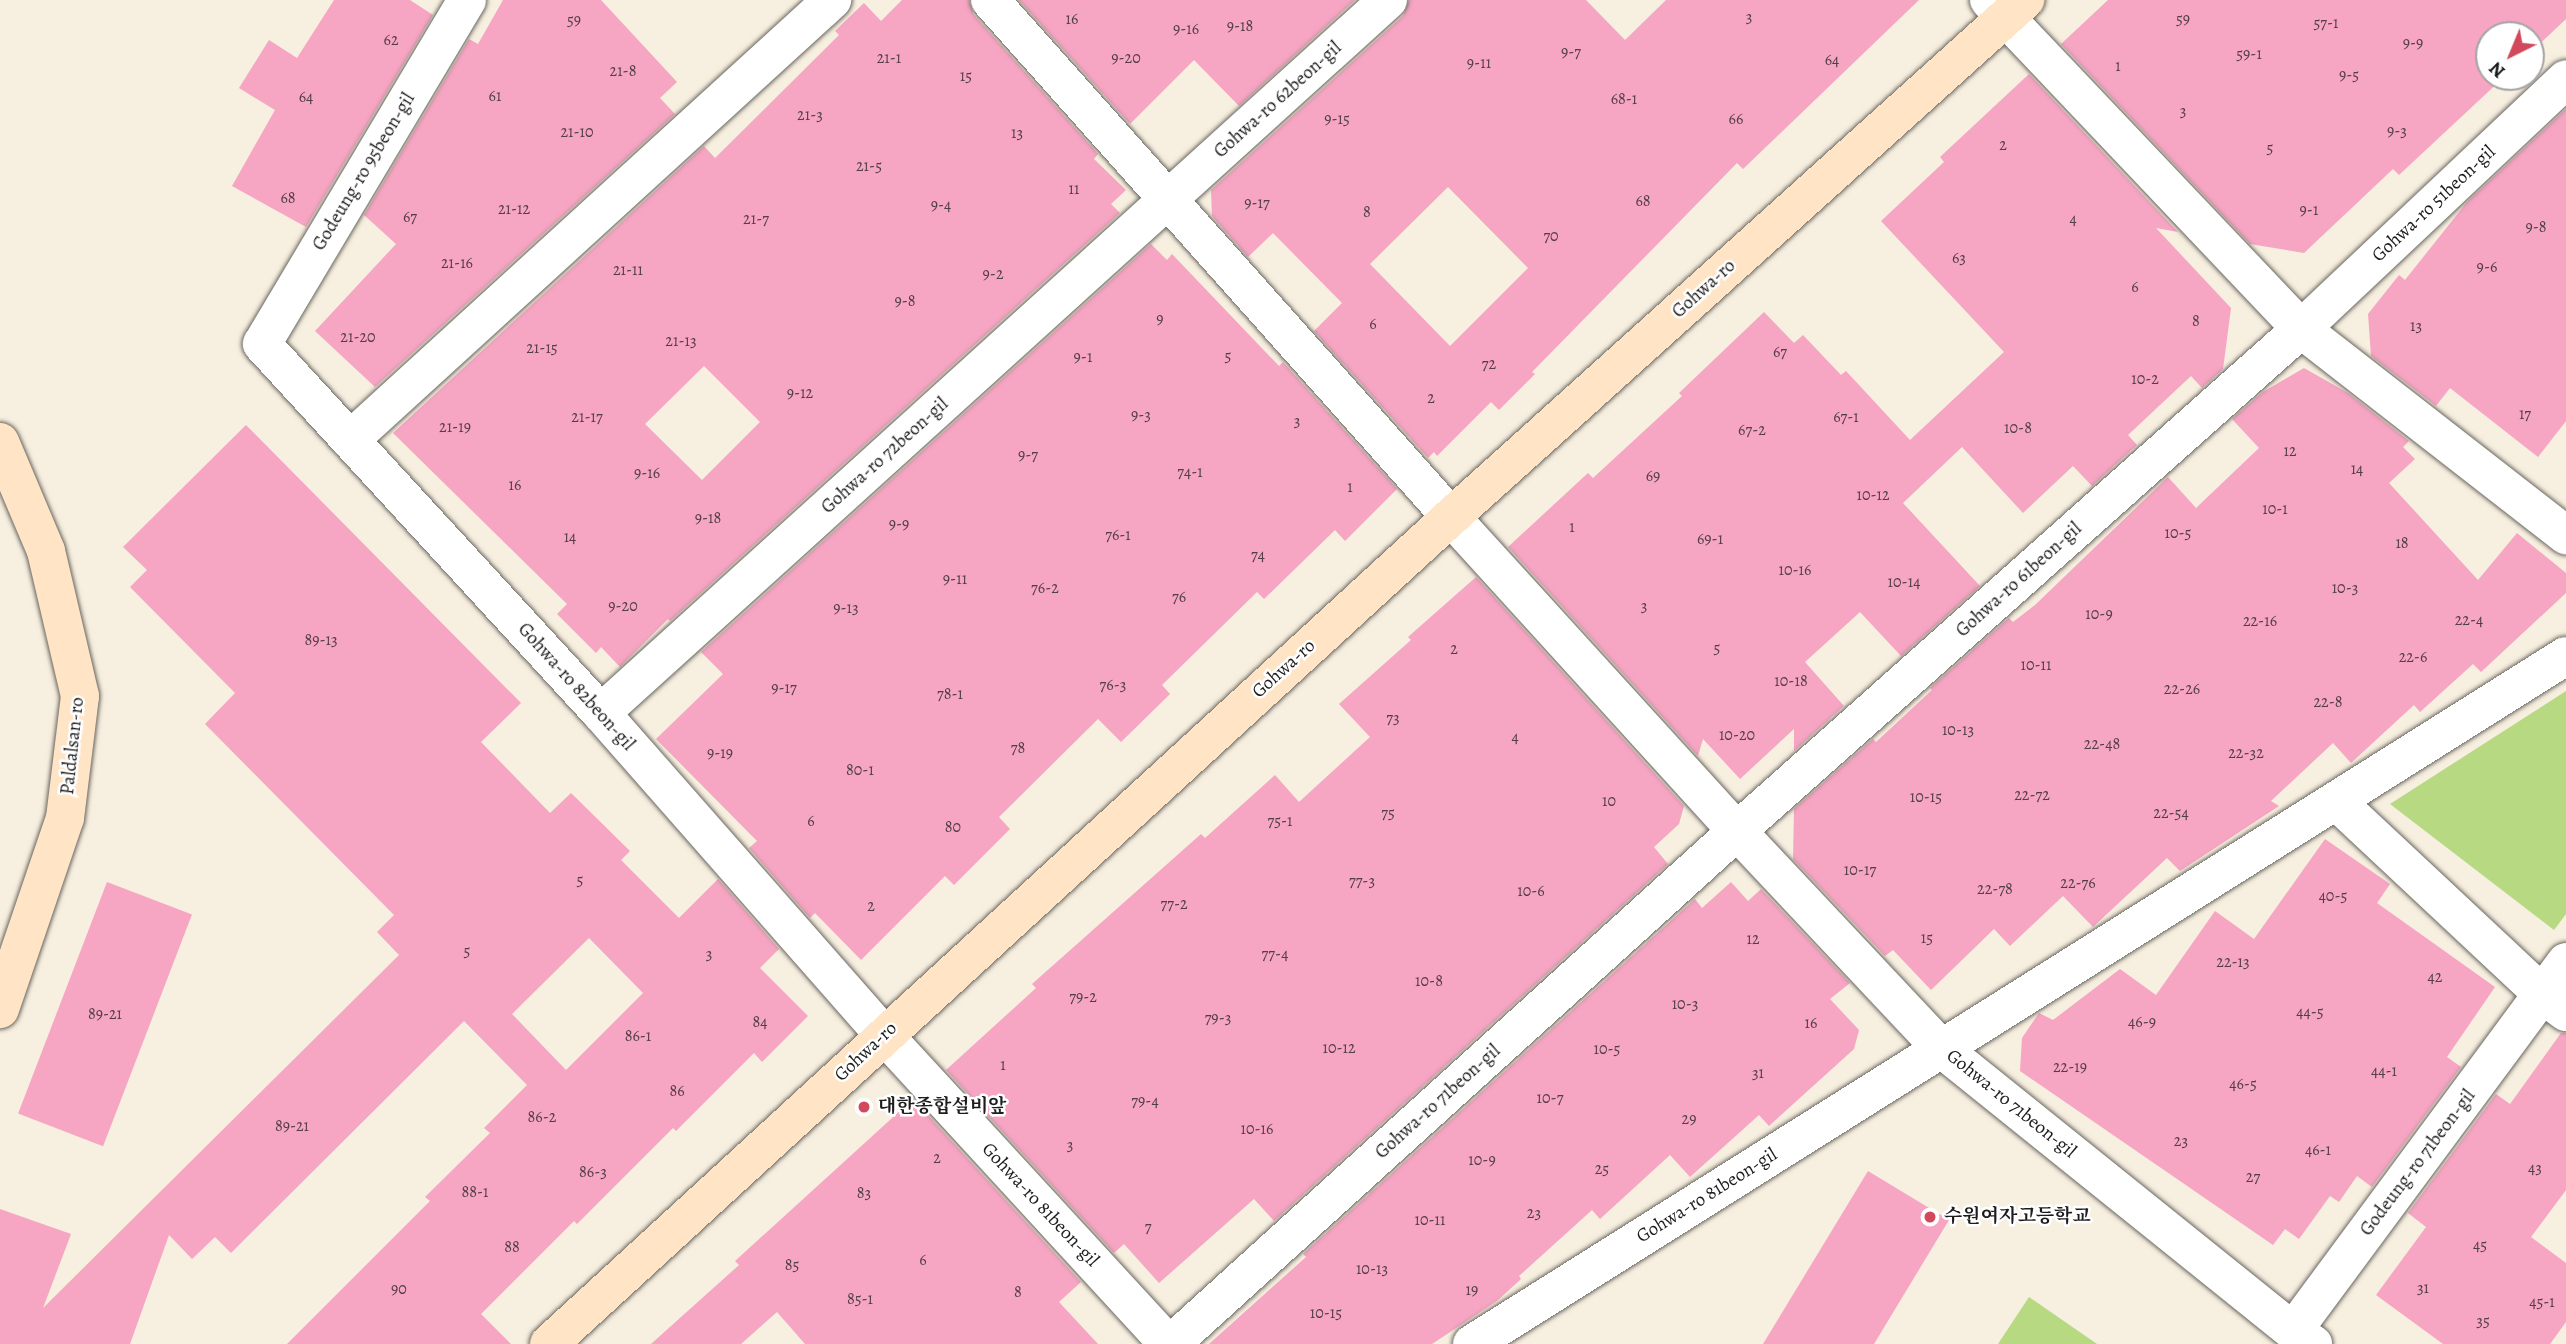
<!DOCTYPE html>
<html>
<head>
<meta charset="utf-8">
<style>
	body { margin:0 }
	#map { position:relative; width:2566px; height:1344px; overflow:hidden; background:#f7efdf; font-family:Alegreya,"Noto Serif KR",serif }
	div>[style] { position:absolute }
	[style*='--x'] { left:calc(var(--x)*1px); top:calc(var(--y)*1px); width:calc(var(--w)*1px); rotate:calc(var(--a)*1deg) }
	.green>* { inset:0; background:#b6d982 }
	.building>* { inset:0; background:#f6a5c3; transform-origin:0 0 }
	.roads { filter:drop-shadow(0 0 2px #696660) drop-shadow(0 0 2px #696660) }
	.street>* { height:38px; margin:-19px; padding:0 19px; transform-origin:19px; border-radius:19px; background:#fff }
	.secondary>* { height:38px; margin:-19px; padding:0 19px; transform-origin:19px; border-radius:19px; background:#ffe4c6 }
	.dots>* { width:19px; height:19px; translate:-50% -50%; box-sizing:border-box; border:4px solid #fff; border-radius:50% }
	span { translate:-50% -50%; white-space:nowrap; text-align:center; line-height:1.15; -webkit-text-stroke:5px #fff; paint-order:stroke }
	.number-label { font-size:16px; color:#523e46 }
	.number-label span { -webkit-text-stroke-width:0 }
	.street-label { font-size:19px; color:#1c1c1c }
	.poi-label { font-size:19px; color:#1c1c1c; font-weight:700 }
	.left { translate:0 -50%; text-align:left }
	.north { position:absolute; left:2475px; top:21px; width:70px; height:70px; box-sizing:border-box; background:#fff; border:2px solid #a4a4a4; border-radius:50%; rotate:223deg; font-size:19px; font-weight:700; line-height:28px; text-align:center; color:#1c1c1c }
	.north::after { content:''; display:block; margin:auto; width:24px; height:32px; background:#d1495b; clip-path:polygon(50% 0,100% 100%,50% 72%,0 100%) }
</style>
</head>
<body>
<div id="map">
	<div class="green">
		<i style="clip-path:polygon(2566px 691px,2566px 914px,2554px 930px,2390px 804px)"></i>
		<i style="clip-path:polygon(2029px 1297px,2097px 1344px,1998px 1344px)"></i>
	</div>
	<div class="building">
		<i style="clip-path:polygon(334px 0,410px 0,433px 15px,306px 227px,232px 186px,275px 110px,239px 88px,269px 40px,297px 58px)"></i>
		<i style="clip-path:polygon(503px 0,601px 0,677px 82px,660px 98px,675px 114px,375px 387px,315px 331px,396px 244px,364px 215px,469px 39px,478px 44px)"></i>
		<i style="clip-path:polygon(evenodd,902px 0,969px 0,974px 15px,1098px 154px,1094px 159px,1126px 190px,1111px 204px,1120px 213px,670px 621px,668px 619px,620px 667px,601px 647px,596px 653px,557px 614px,567px 604px,393px 433px,704px 146px,715px 158px,839px 35px,835px 31px,864px 3px,881px 21px,902px 0,704px 366px,760px 422px,702px 480px,645px 424px,704px 366px)"></i>
		<i style="clip-path:polygon(1019px 0,1355px 0,1239px 106px,1194px 60px,1130px 124px)"></i>
		<i style="clip-path:polygon(evenodd,1409px 0,1586px 0,1625px 40px,1666px 0,1919px 0,1743px 169px,1737px 163px,1532px 372px,1535px 374px,1499px 410px,1491px 402px,1437px 456px,1434px 452px,1428px 458px,1314px 331px,1342px 303px,1273px 233px,1248px 257px,1212px 216px,1211px 190px,1403px 16px,1409px 0,1448px 187px,1528px 268px,1450px 346px,1370px 264px,1448px 187px)"></i>
		<i style="clip-path:polygon(2108px 0,2566px 0,2566px 19px,2531px 52px,2531px 35px,2489px 35px,2489px 77px,2504px 77px,2399px 175px,2393px 169px,2304px 253px,2250px 244px,2061px 44px)"></i>
		<i style="clip-path:polygon(2029px 74px,2178px 232px,2156px 228px,2231px 308px,2223px 369px,2202px 388px,2191px 376px,2128px 435px,2137px 445px,2092px 486px,2073px 466px,2023px 513px,1962px 447px,1903px 503px,1980px 586px,1901px 656px,1860px 612px,1805px 662px,1844px 706px,1794px 751px,1794px 729px,1740px 779px,1703px 739px,1698px 756px,1508px 547px,1588px 473px,1593px 478px,1682px 396px,1679px 393px,1764px 312px,1794px 343px,1803px 335px,1841px 375px,1846px 371px,1910px 440px,2004px 352px,1881px 221px,1944px 162px,1940px 157px)"></i>
		<i style="clip-path:polygon(2566px 109px,2566px 421px,2538px 457px,2450px 388px,2436px 406px,2371px 356px,2368px 314px,2399px 275px,2405px 280px,2467px 202px)"></i>
		<i style="clip-path:polygon(1151px 244px,1167px 260px,1172px 254px,1279px 366px,1283px 362px,1397px 489px,1345px 541px,1335px 530px,1264px 599px,1257px 592px,1162px 685px,1170px 694px,1121px 742px,1098px 719px,999px 817px,1010px 829px,954px 885px,945px 876px,861px 960px,815px 913px,810px 918px,749px 848px,757px 841px,656px 739px,723px 674px,701px 652px)"></i>
		<i style="clip-path:polygon(2304px 368px,2348px 393px,2409px 441px,2403px 447px,2415px 459px,2389px 483px,2478px 580px,2517px 533px,2566px 573px,2566px 593px,2481px 672px,2473px 664px,2420px 712px,2414px 705px,2351px 763px,2333px 743px,2271px 801px,2279px 806px,2180px 871px,2167px 858px,2093px 927px,2063px 896px,2010px 946px,1994px 929px,1931px 990px,1893px 950px,1885px 956px,1793px 859px,1794px 809px,1873px 739px,1876px 742px,1932px 690px,1930px 688px,2009px 618px,2013px 622px,2035px 605px,2168px 477px,2196px 508px,2259px 448px,2232px 419px,2263px 392px)"></i>
		<i style="clip-path:polygon(evenodd,246px 425px,521px 703px,481px 742px,550px 813px,571px 793px,630px 851px,621px 860px,679px 918px,718px 879px,779px 949px,760px 968px,808px 1016px,762px 1062px,754px 1053px,676px 1131px,673px 1128px,577px 1224px,574px 1221px,481px 1314px,511px 1344px,287px 1344px,430px 1201px,425px 1197px,490px 1133px,484px 1128px,527px 1085px,464px 1021px,231px 1253px,215px 1237px,192px 1259px,169px 1235px,130px 1344px,0 1344px,0 1209px,71px 1234px,43px 1308px,399px 955px,377px 932px,394px 915px,205px 724px,235px 693px,130px 587px,147px 570px,123px 547px,246px 425px,589px 938px,643px 993px,566px 1070px,512px 1014px,589px 938px)"></i>
		<i style="clip-path:polygon(1476px 577px,1684px 806px,1679px 824px,1654px 847px,1668px 864px,1274px 1221px,1254px 1199px,1159px 1283px,1124px 1244px,1114px 1253px,946px 1070px,1036px 988px,1032px 984px,1201px 834px,1205px 838px,1275px 775px,1299px 802px,1370px 737px,1339px 704px,1411px 640px,1408px 637px)"></i>
		<i style="clip-path:polygon(2325px 839px,2390px 884px,2377px 903px,2495px 987px,2447px 1057px,2461px 1067px,2372px 1187px,2357px 1176px,2339px 1202px,2330px 1196px,2299px 1239px,2285px 1229px,2273px 1245px,2020px 1071px,2022px 1038px,2039px 1013px,2053px 1020px,2120px 969px,2156px 995px,2215px 911px,2254px 939px)"></i>
		<i style="left:107px;top:882px;width:91px;height:248px;rotate:21deg"></i>
		<i style="clip-path:polygon(1731px 882px,1748px 901px,1761px 889px,1850px 983px,1830px 999px,1859px 1030px,1854px 1049px,1769px 1126px,1759px 1115px,1690px 1177px,1670px 1155px,1600px 1219px,1592px 1210px,1519px 1276px,1521px 1279px,1497px 1301px,1432px 1344px,1209px 1344px,1306px 1257px,1303px 1254px,1695px 899px,1702px 908px)"></i>
		<i style="clip-path:polygon(2561px 1033px,2566px 1033px,2566px 1190px,2531px 1237px,2566px 1263px,2566px 1322px,2550px 1344px,2443px 1344px,2376px 1295px,2426px 1227px,2408px 1213px,2496px 1094px,2510px 1104px)"></i>
		<i style="clip-path:polygon(913px 1099px,1081px 1282px,1059px 1302px,1098px 1344px,805px 1344px,777px 1312px,741px 1344px,651px 1344px,739px 1265px,735px 1261px)"></i>
		<i style="clip-path:polygon(1868px 1171px,1949px 1220px,1874px 1344px,1763px 1344px)"></i>
	</div>
	<div class="roads">
		<div class="street">
			<i style="--x:467;--y:0;--w:400;--a:120.8"></i>
			<i style="--x:262;--y:344;--w:501;--a:47.43"></i>
			<i style="--x:601;--y:713;--w:429;--a:48.7"></i>
			<i style="--x:884;--y:1035;--w:420;--a:47.4"></i>
			<i style="--x:990;--y:0;--w:693;--a:48.28"></i>
			<i style="--x:1451;--y:517;--w:425;--a:47.7"></i>
			<i style="--x:1737;--y:831;--w:299;--a:46.8"></i>
			<i style="--x:1942;--y:1049;--w:450;--a:38.8"></i>
			<i style="--x:2293;--y:1331;--w:24;--a:33"></i>
			<i style="--x:1989;--y:0;--w:453;--a:46.5"></i>
			<i style="--x:2301;--y:329;--w:336;--a:37.9"></i>
			<i style="--x:350;--y:440;--w:653;--a:-42.39"></i>
			<i style="--x:601;--y:713;--w:1062;--a:-42.18"></i>
			<i style="--x:2336;--y:801;--w:282;--a:43.1"></i>
			<i style="--x:2542;--y:994;--w:30;--a:37"></i>
			<i style="--x:2293;--y:1331;--w:459;--a:-53.5"></i>
			<i style="--x:1171;--y:1344;--w:764;--a:-42.19"></i>
			<i style="--x:1737;--y:831;--w:755;--a:-41.67"></i>
			<i style="--x:2301;--y:329;--w:364;--a:-43.3"></i>
			<i style="--x:1472;--y:1344;--w:1292;--a:-32.17"></i>
		</div>
		<div class="secondary">
			<i style="--x:0;--y:442;--w:118;--a:67.1"></i>
			<i style="--x:46;--y:551;--w:149;--a:76.8"></i>
			<i style="--x:80;--y:696;--w:123;--a:97"></i>
			<i style="--x:65;--y:818;--w:202;--a:108.8"></i>
			<i style="--x:549;--y:1344;--w:1224;--a:-42.52"></i>
			<i style="--x:1451;--y:517;--w:773;--a:-42.01"></i>
		</div>
	</div>
	<div class="dots">
		<i style="left:864px;top:1107px;background:#d1495b"></i>
		<i style="left:1930px;top:1217px;background:#d1495b"></i>
	</div>
	<div class="number-label">
		<span style="left:1749px;top:17px">3</span>
		<span style="left:1072px;top:19px">16</span>
		<span style="left:2183px;top:19px">59</span>
		<span style="left:574px;top:20px">59</span>
		<span style="left:2326px;top:23px">57-1</span>
		<span style="left:1240px;top:26px">9-18</span>
		<span style="left:1186px;top:29px">9-16</span>
		<span style="left:391px;top:40px">62</span>
		<span style="left:2413px;top:43px">9-9</span>
		<span style="left:1571px;top:52px">9-7</span>
		<span style="left:2249px;top:54px">59-1</span>
		<span style="left:889px;top:58px">21-1</span>
		<span style="left:1126px;top:58px">9-20</span>
		<span style="left:1832px;top:60px">64</span>
		<span style="left:1479px;top:63px">9-11</span>
		<span style="left:2118px;top:66px">1</span>
		<span style="left:623px;top:71px">21-8</span>
		<span style="left:2349px;top:75px">9-5</span>
		<span style="left:966px;top:76px">15</span>
		<span style="left:495px;top:96px">61</span>
		<span style="left:306px;top:97px">64</span>
		<span style="left:1624px;top:99px">68-1</span>
		<span style="left:2183px;top:111px">3</span>
		<span style="left:810px;top:115px">21-3</span>
		<span style="left:1337px;top:119px">9-15</span>
		<span style="left:1736px;top:119px">66</span>
		<span style="left:2397px;top:131px">9-3</span>
		<span style="left:577px;top:132px">21-10</span>
		<span style="left:1017px;top:133px">13</span>
		<span style="left:2003px;top:145px">2</span>
		<span style="left:2270px;top:148px">5</span>
		<span style="left:869px;top:166px">21-5</span>
		<span style="left:1074px;top:189px">11</span>
		<span style="left:288px;top:198px">68</span>
		<span style="left:1643px;top:201px">68</span>
		<span style="left:1257px;top:203px">9-17</span>
		<span style="left:941px;top:205px">9-4</span>
		<span style="left:514px;top:209px">21-12</span>
		<span style="left:2309px;top:210px">9-1</span>
		<span style="left:1367px;top:212px">8</span>
		<span style="left:410px;top:217px">67</span>
		<span style="left:756px;top:219px">21-7</span>
		<span style="left:2073px;top:219px">4</span>
		<span style="left:2536px;top:227px">9-8</span>
		<span style="left:1551px;top:236px">70</span>
		<span style="left:1959px;top:258px">63</span>
		<span style="left:457px;top:263px">21-16</span>
		<span style="left:2487px;top:267px">9-6</span>
		<span style="left:628px;top:270px">21-11</span>
		<span style="left:993px;top:274px">9-2</span>
		<span style="left:2135px;top:287px">6</span>
		<span style="left:905px;top:301px">9-8</span>
		<span style="left:1160px;top:319px">9</span>
		<span style="left:2196px;top:321px">8</span>
		<span style="left:1373px;top:324px">6</span>
		<span style="left:2416px;top:326px">13</span>
		<span style="left:358px;top:337px">21-20</span>
		<span style="left:681px;top:341px">21-13</span>
		<span style="left:542px;top:348px">21-15</span>
		<span style="left:1780px;top:352px">67</span>
		<span style="left:1228px;top:356px">5</span>
		<span style="left:1083px;top:357px">9-1</span>
		<span style="left:1489px;top:364px">72</span>
		<span style="left:2145px;top:379px">10-2</span>
		<span style="left:800px;top:393px">9-12</span>
		<span style="left:1431px;top:398px">2</span>
		<span style="left:2525px;top:414px">17</span>
		<span style="left:1141px;top:415px">9-3</span>
		<span style="left:587px;top:417px">21-17</span>
		<span style="left:1846px;top:417px">67-1</span>
		<span style="left:1297px;top:421px">3</span>
		<span style="left:455px;top:427px">21-19</span>
		<span style="left:2018px;top:428px">10-8</span>
		<span style="left:1752px;top:430px">67-2</span>
		<span style="left:2290px;top:451px">12</span>
		<span style="left:1028px;top:455px">9-7</span>
		<span style="left:2357px;top:469px">14</span>
		<span style="left:1190px;top:472px">74-1</span>
		<span style="left:647px;top:473px">9-16</span>
		<span style="left:1653px;top:476px">69</span>
		<span style="left:515px;top:485px">16</span>
		<span style="left:1350px;top:487px">1</span>
		<span style="left:1873px;top:495px">10-12</span>
		<span style="left:2275px;top:509px">10-1</span>
		<span style="left:708px;top:518px">9-18</span>
		<span style="left:899px;top:524px">9-9</span>
		<span style="left:1572px;top:527px">1</span>
		<span style="left:2178px;top:533px">10-5</span>
		<span style="left:1118px;top:535px">76-1</span>
		<span style="left:570px;top:537px">14</span>
		<span style="left:1710px;top:539px">69-1</span>
		<span style="left:2402px;top:543px">18</span>
		<span style="left:1258px;top:555px">74</span>
		<span style="left:1795px;top:570px">10-16</span>
		<span style="left:955px;top:579px">9-11</span>
		<span style="left:1904px;top:582px">10-14</span>
		<span style="left:1045px;top:588px">76-2</span>
		<span style="left:2345px;top:588px">10-3</span>
		<span style="left:1179px;top:597px">76</span>
		<span style="left:623px;top:606px">9-20</span>
		<span style="left:1644px;top:606px">3</span>
		<span style="left:846px;top:608px">9-13</span>
		<span style="left:2099px;top:614px">10-9</span>
		<span style="left:2469px;top:620px">22-4</span>
		<span style="left:2260px;top:621px">22-16</span>
		<span style="left:321px;top:640px">89-13</span>
		<span style="left:1717px;top:648px">5</span>
		<span style="left:1454px;top:649px">2</span>
		<span style="left:2413px;top:657px">22-6</span>
		<span style="left:2036px;top:665px">10-11</span>
		<span style="left:1791px;top:681px">10-18</span>
		<span style="left:1113px;top:685px">76-3</span>
		<span style="left:784px;top:688px">9-17</span>
		<span style="left:2182px;top:689px">22-26</span>
		<span style="left:950px;top:694px">78-1</span>
		<span style="left:2328px;top:702px">22-8</span>
		<span style="left:1393px;top:718px">73</span>
		<span style="left:1958px;top:730px">10-13</span>
		<span style="left:1737px;top:735px">10-20</span>
		<span style="left:1515px;top:737px">4</span>
		<span style="left:2102px;top:744px">22-48</span>
		<span style="left:1018px;top:748px">78</span>
		<span style="left:720px;top:753px">9-19</span>
		<span style="left:2246px;top:753px">22-32</span>
		<span style="left:860px;top:770px">80-1</span>
		<span style="left:2032px;top:795px">22-72</span>
		<span style="left:1926px;top:797px">10-15</span>
		<span style="left:1609px;top:801px">10</span>
		<span style="left:1388px;top:813px">75</span>
		<span style="left:2171px;top:813px">22-54</span>
		<span style="left:811px;top:821px">6</span>
		<span style="left:1280px;top:821px">75-1</span>
		<span style="left:953px;top:827px">80</span>
		<span style="left:1860px;top:870px">10-17</span>
		<span style="left:580px;top:880px">5</span>
		<span style="left:1362px;top:881px">77-3</span>
		<span style="left:2078px;top:883px">22-76</span>
		<span style="left:1995px;top:889px">22-78</span>
		<span style="left:1531px;top:891px">10-6</span>
		<span style="left:2333px;top:896px">40-5</span>
		<span style="left:1174px;top:904px">77-2</span>
		<span style="left:871px;top:906px">2</span>
		<span style="left:1927px;top:938px">15</span>
		<span style="left:1753px;top:939px">12</span>
		<span style="left:467px;top:951px">5</span>
		<span style="left:709px;top:954px">3</span>
		<span style="left:1275px;top:954px">77-4</span>
		<span style="left:2233px;top:962px">22-13</span>
		<span style="left:2435px;top:977px">42</span>
		<span style="left:1429px;top:981px">10-8</span>
		<span style="left:1083px;top:997px">79-2</span>
		<span style="left:1685px;top:1004px">10-3</span>
		<span style="left:2310px;top:1012px">44-5</span>
		<span style="left:105px;top:1014px">89-21</span>
		<span style="left:1218px;top:1018px">79-3</span>
		<span style="left:760px;top:1022px">84</span>
		<span style="left:2142px;top:1022px">46-9</span>
		<span style="left:1811px;top:1023px">16</span>
		<span style="left:638px;top:1036px">86-1</span>
		<span style="left:1339px;top:1048px">10-12</span>
		<span style="left:1607px;top:1049px">10-5</span>
		<span style="left:1003px;top:1065px">1</span>
		<span style="left:2070px;top:1067px">22-19</span>
		<span style="left:2384px;top:1071px">44-1</span>
		<span style="left:1758px;top:1073px">31</span>
		<span style="left:2243px;top:1084px">46-5</span>
		<span style="left:677px;top:1091px">86</span>
		<span style="left:1550px;top:1098px">10-7</span>
		<span style="left:1145px;top:1101px">79-4</span>
		<span style="left:542px;top:1117px">86-2</span>
		<span style="left:1689px;top:1119px">29</span>
		<span style="left:292px;top:1126px">89-21</span>
		<span style="left:1257px;top:1129px">10-16</span>
		<span style="left:2181px;top:1141px">23</span>
		<span style="left:1070px;top:1145px">3</span>
		<span style="left:2318px;top:1150px">46-1</span>
		<span style="left:937px;top:1158px">2</span>
		<span style="left:1482px;top:1160px">10-9</span>
		<span style="left:2535px;top:1168px">43</span>
		<span style="left:1602px;top:1169px">25</span>
		<span style="left:593px;top:1172px">86-3</span>
		<span style="left:2253px;top:1177px">27</span>
		<span style="left:475px;top:1192px">88-1</span>
		<span style="left:864px;top:1193px">83</span>
		<span style="left:1534px;top:1213px">23</span>
		<span style="left:1430px;top:1220px">10-11</span>
		<span style="left:1148px;top:1227px">7</span>
		<span style="left:2480px;top:1245px">45</span>
		<span style="left:512px;top:1247px">88</span>
		<span style="left:923px;top:1260px">6</span>
		<span style="left:792px;top:1265px">85</span>
		<span style="left:1372px;top:1269px">10-13</span>
		<span style="left:2423px;top:1288px">31</span>
		<span style="left:399px;top:1289px">90</span>
		<span style="left:1472px;top:1290px">19</span>
		<span style="left:1018px;top:1292px">8</span>
		<span style="left:860px;top:1299px">85-1</span>
		<span style="left:2542px;top:1302px">45-1</span>
		<span style="left:1326px;top:1313px">10-15</span>
		<span style="left:2483px;top:1321px">35</span>
	</div>
	<div class="street-label">
		<span style="left:1278px;top:100px;rotate:-42deg">Gohwa-ro 62beon-gil</span>
		<span style="left:364px;top:172px;rotate:-59deg">Godeung-ro 95beon-gil</span>
		<span style="left:2434px;top:204px;rotate:-43deg">Gohwa-ro 51beon-gil</span>
		<span style="left:1704px;top:289px;rotate:-42deg">Gohwa-ro</span>
		<span style="left:885px;top:456px;rotate:-42deg">Gohwa-ro 72beon-gil</span>
		<span style="left:2019px;top:580px;rotate:-42deg">Gohwa-ro 61beon-gil</span>
		<span style="left:1284px;top:669px;rotate:-42deg">Gohwa-ro</span>
		<span style="left:576px;top:687px;rotate:48deg">Gohwa-ro 82beon-gil</span>
		<span style="left:73px;top:746px;rotate:-84deg">Paldalsan-ro</span>
		<span style="left:866px;top:1052px;rotate:-43deg">Gohwa-ro</span>
		<span style="left:1438px;top:1102px;rotate:-42deg">Gohwa-ro 71beon-gil</span>
		<span style="left:2011px;top:1104px;rotate:39deg">Gohwa-ro 71beon-gil</span>
		<span style="left:2418px;top:1163px;rotate:-53deg">Godeung-ro 71beon-gil</span>
		<span style="left:1707px;top:1196px;rotate:-32deg">Gohwa-ro 81beon-gil</span>
		<span style="left:1040px;top:1205px;rotate:47deg">Gohwa-ro 81beon-gil</span>
	</div>
	<div class="poi-label">
		<span class="left" style="left:878px;top:1107px">대한종합설비앞</span>
		<span class="left" style="left:1944px;top:1217px">수원여자고등학교</span>
	</div>
	<div class="north">N</div>
</div>
</body>
</html>
